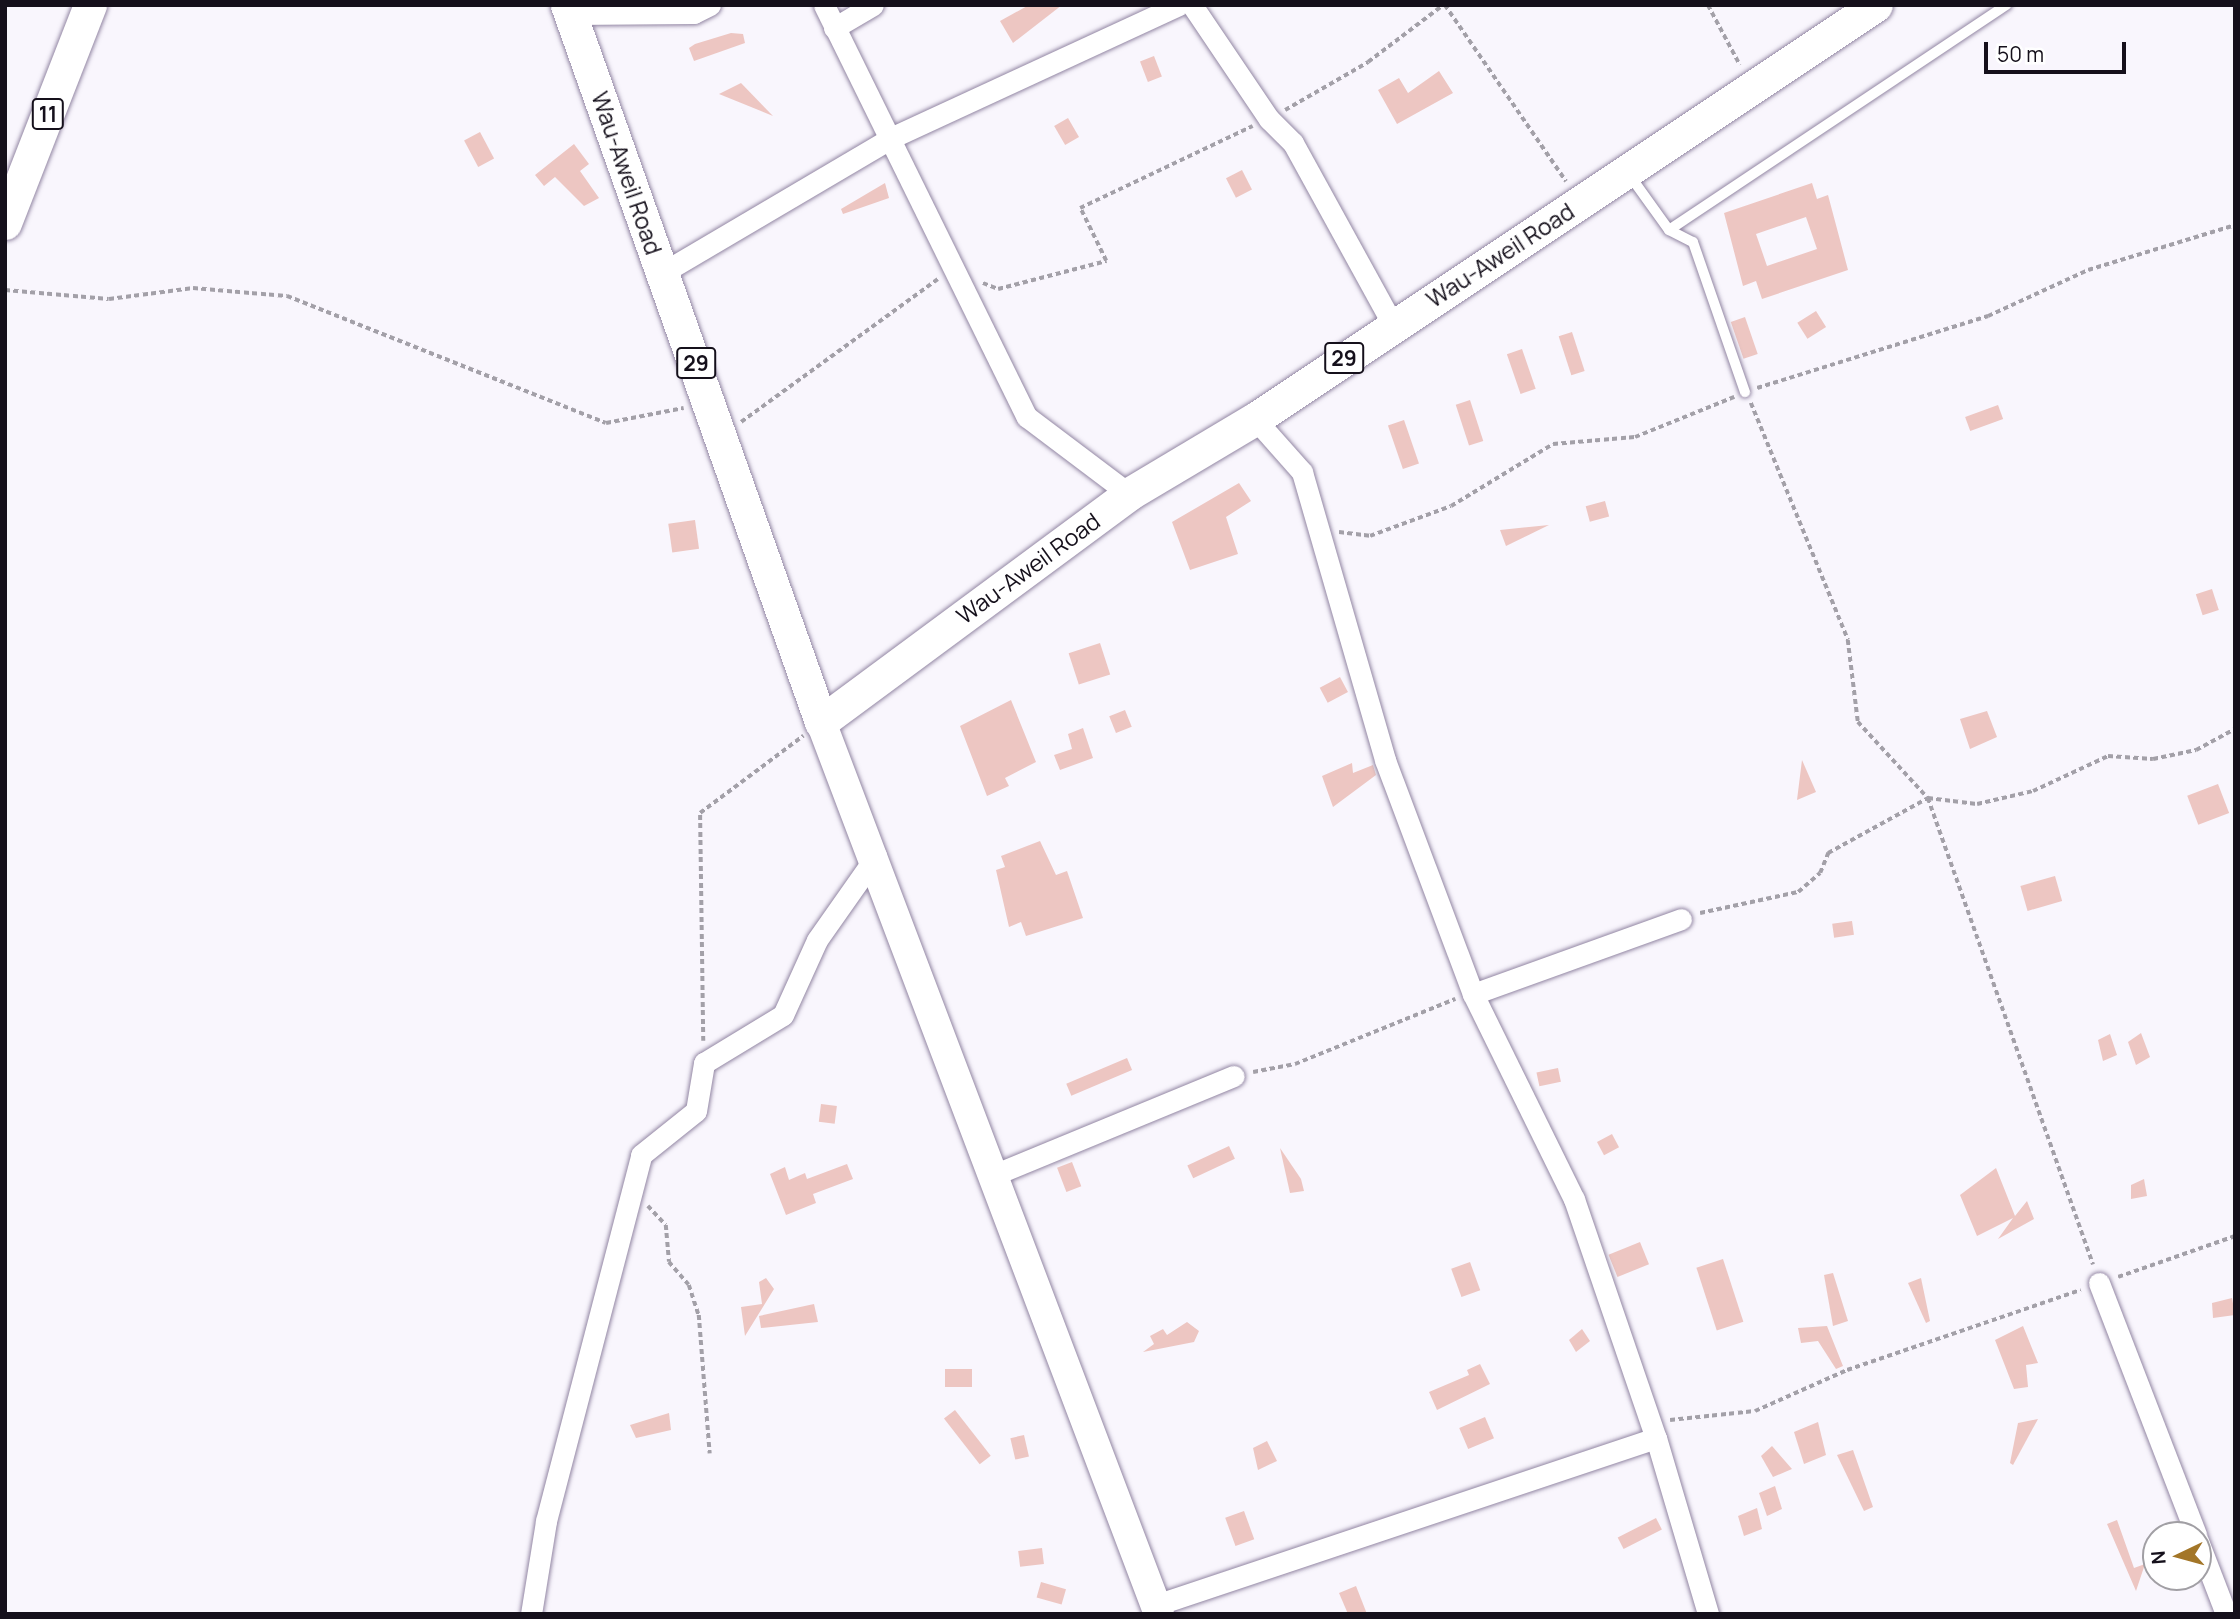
<!DOCTYPE html>
<html>
<head>
<meta charset="utf-8">
<style>
	body { margin:0 }
	#map { position:relative; width:2240px; height:1619px; overflow:hidden; background:#f9f6fd; font-family:Manrope,sans-serif }
	div>[style] { position:absolute }
	[style*='--x'] { left:calc(var(--x)*1px); top:calc(var(--y)*1px); width:calc(var(--w)*1px); rotate:calc(var(--a)*1deg) }
	.building>* { inset:0; background:#edc6c2; transform-origin:0 0 }
	.path>* { height:3.5px; margin-top:-1.75px; transform-origin:0; background:repeating-linear-gradient(90deg,#a3a0a8 0 5px,transparent 0 8.5px) }
	.roads { filter:drop-shadow(0 0 2px #9286a3) drop-shadow(0 0 2px #9286a3) }
	.lane>* { height:10px; margin:-5px; padding:0 5px; transform-origin:5px; border-radius:5px; background:#fff }
	.street>* { height:21px; margin:-10.5px; padding:0 10.5px; transform-origin:10.5px; border-radius:10.5px; background:#fff }
	.secondary>* { height:30px; margin:-15px; padding:0 15px; transform-origin:15px; border-radius:15px; background:#fff }
	.primary>* { height:33px; margin:-16.5px; padding:0 16.5px; transform-origin:16.5px; border-radius:16.5px; background:#fff }
	span { translate:-50% -50%; white-space:nowrap; text-align:center; line-height:1.15; -webkit-text-stroke:5px #fff; paint-order:stroke }
	.shield-label span { padding:2px 5px; background:#fff; border:2px solid; border-radius:5px; -webkit-text-stroke-width:0 }
	.shield-label { font-size:21px; color:#15101b; font-weight:700 }
	.street-label { font-size:23px; color:#15101b }
	.frame { position:absolute; inset:0; border:7px solid #15101b; pointer-events:none }
	.north { position:absolute; left:2142px; top:1521px; width:70px; height:70px; box-sizing:border-box; background:#fff; border:2px solid #a19fa4; border-radius:50%; rotate:265deg; font-size:19px; font-weight:700; line-height:28px; text-align:center; color:#15101b }
	.north::after { content:''; display:block; margin:auto; width:24px; height:32px; background:#a37628; clip-path:polygon(50% 0,100% 100%,50% 72%,0 100%) }
	.scale { position:absolute; left:1984px; top:42px; width:142px; height:32px; box-sizing:border-box; border:4px solid #15101b; border-top:0; padding-left:9px; font-size:21px; line-height:24px; white-space:nowrap; color:#15101b; -webkit-text-stroke:5px #fff; paint-order:stroke }
</style>
</head>
<body>
<div id="map">
	<div class="building">
		<i style="clip-path:polygon(1029px 5px,1062px 5px,1013px 43px,1000px 21px)"></i>
		<i style="clip-path:polygon(731px 33px,743px 34px,745px 43px,694px 61px,689px 48px,695px 44px)"></i>
		<i style="left:1154px;top:56px;width:22px;height:15px;rotate:69deg"></i>
		<i style="clip-path:polygon(1439px 71px,1453px 93px,1397px 124px,1378px 90px,1399px 78px,1408px 93px)"></i>
		<i style="clip-path:polygon(741px 83px,773px 116px,719px 94px)"></i>
		<i style="left:1068px;top:118px;width:22px;height:16px;rotate:60deg"></i>
		<i style="left:480px;top:132px;width:30px;height:18px;rotate:62deg"></i>
		<i style="clip-path:polygon(574px 144px,589px 164px,580px 171px,599px 198px,584px 206px,555px 177px,544px 186px,535px 175px)"></i>
		<i style="left:1242px;top:170px;width:22px;height:18px;rotate:63deg"></i>
		<i style="clip-path:polygon(885px 183px,889px 198px,843px 214px,841px 209px)"></i>
		<i style="clip-path:polygon(evenodd,1812px 183px,1817px 199px,1828px 195px,1848px 270px,1762px 299px,1756px 281px,1743px 286px,1724px 213px,1812px 183px,1806px 217px,1817px 249px,1767px 266px,1756px 234px,1806px 217px)"></i>
		<i style="left:1816px;top:311px;width:19px;height:22px;rotate:58deg"></i>
		<i style="left:1745px;top:317px;width:39px;height:15px;rotate:71deg"></i>
		<i style="left:1572px;top:332px;width:41px;height:14px;rotate:72deg"></i>
		<i style="left:1522px;top:349px;width:42px;height:16px;rotate:71deg"></i>
		<i style="left:1470px;top:400px;width:43px;height:15px;rotate:72deg"></i>
		<i style="left:1998px;top:405px;width:15px;height:35px;rotate:70deg"></i>
		<i style="left:1404px;top:420px;width:46px;height:17px;rotate:71deg"></i>
		<i style="clip-path:polygon(1239px 483px,1251px 501px,1226px 517px,1238px 554px,1190px 570px,1172px 522px)"></i>
		<i style="left:1605px;top:501px;width:16px;height:20px;rotate:75deg"></i>
		<i style="left:695px;top:520px;width:29px;height:27px;rotate:82deg"></i>
		<i style="clip-path:polygon(1549px 525px,1506px 546px,1500px 530px)"></i>
		<i style="left:2212px;top:589px;width:22px;height:17px;rotate:72deg"></i>
		<i style="left:1100px;top:643px;width:33px;height:33px;rotate:72deg"></i>
		<i style="left:1340px;top:677px;width:17px;height:23px;rotate:62deg"></i>
		<i style="clip-path:polygon(1011px 700px,1036px 762px,1005px 778px,1009px 786px,987px 796px,960px 726px)"></i>
		<i style="left:1125px;top:710px;width:18px;height:17px;rotate:68deg"></i>
		<i style="clip-path:polygon(1987px 711px,1997px 737px,1970px 749px,1960px 719px)"></i>
		<i style="clip-path:polygon(1083px 728px,1093px 758px,1060px 770px,1054px 755px,1072px 749px,1068px 734px)"></i>
		<i style="clip-path:polygon(1802px 760px,1816px 792px,1797px 800px)"></i>
		<i style="clip-path:polygon(1352px 763px,1353px 773px,1373px 765px,1376px 775px,1333px 807px,1322px 776px)"></i>
		<i style="left:2218px;top:784px;width:31px;height:33px;rotate:69deg"></i>
		<i style="clip-path:polygon(1040px 841px,1056px 875px,1067px 871px,1083px 918px,1026px 936px,1021px 922px,1009px 927px,996px 870px,1005px 867px,1001px 856px)"></i>
		<i style="left:2055px;top:876px;width:26px;height:36px;rotate:74deg"></i>
		<i style="left:1852px;top:921px;width:14px;height:20px;rotate:82deg"></i>
		<i style="clip-path:polygon(2141px 1033px,2150px 1057px,2136px 1065px,2128px 1042px)"></i>
		<i style="clip-path:polygon(2110px 1034px,2117px 1055px,2103px 1061px,2098px 1040px)"></i>
		<i style="left:1127px;top:1058px;width:13px;height:66px;rotate:67deg"></i>
		<i style="left:1558px;top:1068px;width:14px;height:22px;rotate:78deg"></i>
		<i style="left:821px;top:1104px;width:16px;height:18px;rotate:7deg"></i>
		<i style="left:1612px;top:1134px;width:15px;height:17px;rotate:62deg"></i>
		<i style="left:1229px;top:1146px;width:14px;height:46px;rotate:65deg"></i>
		<i style="clip-path:polygon(1280px 1148px,1301px 1179px,1304px 1191px,1290px 1193px)"></i>
		<i style="left:1072px;top:1162px;width:26px;height:16px;rotate:69deg"></i>
		<i style="clip-path:polygon(847px 1164px,853px 1179px,813px 1194px,816px 1203px,786px 1215px,770px 1174px,785px 1167px,789px 1180px,805px 1173px,807px 1179px)"></i>
		<i style="clip-path:polygon(1996px 1168px,2015px 1216px,2027px 1201px,2034px 1219px,1998px 1239px,2013px 1218px,1977px 1236px,1960px 1195px)"></i>
		<i style="clip-path:polygon(2144px 1179px,2147px 1196px,2131px 1199px,2131px 1185px)"></i>
		<i style="left:1640px;top:1242px;width:24px;height:34px;rotate:68deg"></i>
		<i style="left:1723px;top:1259px;width:66px;height:28px;rotate:72deg"></i>
		<i style="left:1470px;top:1262px;width:30px;height:20px;rotate:70deg"></i>
		<i style="clip-path:polygon(1833px 1273px,1848px 1321px,1833px 1326px,1824px 1275px)"></i>
		<i style="clip-path:polygon(766px 1278px,774px 1289px,745px 1336px,741px 1307px,762px 1304px,759px 1282px)"></i>
		<i style="clip-path:polygon(1921px 1278px,1930px 1321px,1926px 1323px,1908px 1283px)"></i>
		<i style="clip-path:polygon(2232px 1298px,2235px 1315px,2213px 1318px,2212px 1303px)"></i>
		<i style="clip-path:polygon(814px 1304px,818px 1322px,761px 1328px,759px 1316px)"></i>
		<i style="clip-path:polygon(1187px 1322px,1199px 1331px,1194px 1342px,1143px 1352px,1154px 1344px,1150px 1336px,1163px 1329px,1167px 1335px)"></i>
		<i style="clip-path:polygon(1827px 1326px,1843px 1366px,1836px 1369px,1818px 1341px,1801px 1343px,1798px 1328px)"></i>
		<i style="clip-path:polygon(2023px 1326px,2038px 1363px,2026px 1365px,2028px 1387px,2014px 1389px,1995px 1340px)"></i>
		<i style="clip-path:polygon(1582px 1329px,1590px 1341px,1576px 1352px,1569px 1340px)"></i>
		<i style="clip-path:polygon(1480px 1364px,1490px 1384px,1437px 1410px,1429px 1392px,1469px 1375px,1467px 1370px)"></i>
		<i style="left:972px;top:1369px;width:18px;height:27px;rotate:90deg"></i>
		<i style="left:955px;top:1410px;width:58px;height:14px;rotate:52deg"></i>
		<i style="clip-path:polygon(669px 1413px,671px 1430px,636px 1438px,630px 1425px)"></i>
		<i style="left:1485px;top:1417px;width:23px;height:28px;rotate:67deg"></i>
		<i style="clip-path:polygon(2038px 1419px,2013px 1465px,2010px 1463px,2018px 1423px)"></i>
		<i style="clip-path:polygon(1818px 1422px,1826px 1455px,1804px 1464px,1794px 1432px)"></i>
		<i style="left:1024px;top:1435px;width:22px;height:14px;rotate:77deg"></i>
		<i style="clip-path:polygon(1267px 1441px,1277px 1461px,1258px 1470px,1253px 1448px)"></i>
		<i style="clip-path:polygon(1772px 1446px,1792px 1469px,1773px 1477px,1761px 1456px)"></i>
		<i style="clip-path:polygon(1853px 1450px,1873px 1507px,1864px 1511px,1837px 1455px)"></i>
		<i style="clip-path:polygon(1775px 1486px,1782px 1509px,1767px 1516px,1759px 1493px)"></i>
		<i style="clip-path:polygon(1757px 1508px,1762px 1529px,1744px 1536px,1738px 1516px)"></i>
		<i style="left:1244px;top:1511px;width:30px;height:20px;rotate:70deg"></i>
		<i style="left:1656px;top:1518px;width:13px;height:43px;rotate:63deg"></i>
		<i style="clip-path:polygon(2117px 1520px,2134px 1568px,2145px 1564px,2136px 1591px,2107px 1524px)"></i>
		<i style="left:1042px;top:1548px;width:16px;height:24px;rotate:83deg"></i>
		<i style="left:1041px;top:1582px;width:26px;height:16px;rotate:16deg"></i>
		<i style="clip-path:polygon(1356px 1586px,1367px 1614px,1348px 1614px,1339px 1593px)"></i>
	</div>
	<div class="path">
		<i style="--x:1445;--y:5;--w:214;--a:55.5"></i>
		<i style="--x:1708;--y:5;--w:68;--a:61.9"></i>
		<i style="--x:1285;--y:110;--w:96;--a:-30"></i>
		<i style="--x:1368;--y:62;--w:94;--a:-37.2"></i>
		<i style="--x:983;--y:283;--w:16;--a:22"></i>
		<i style="--x:998;--y:289;--w:112;--a:-14.5"></i>
		<i style="--x:1106;--y:261;--w:59;--a:-116.1"></i>
		<i style="--x:1080;--y:208;--w:191;--a:-25.4"></i>
		<i style="--x:5;--y:290;--w:104;--a:4.9"></i>
		<i style="--x:109;--y:299;--w:85;--a:-7.5"></i>
		<i style="--x:193;--y:288;--w:94;--a:4.9"></i>
		<i style="--x:287;--y:296;--w:343;--a:21.7"></i>
		<i style="--x:606;--y:423;--w:79;--a:-10.9"></i>
		<i style="--x:1757;--y:388;--w:242;--a:-17.3"></i>
		<i style="--x:1988;--y:316;--w:110;--a:-24.7"></i>
		<i style="--x:2088;--y:270;--w:154;--a:-17"></i>
		<i style="--x:1751;--y:403;--w:256;--a:67.7"></i>
		<i style="--x:1848;--y:640;--w:83;--a:83"></i>
		<i style="--x:1858;--y:722;--w:103;--a:47.4"></i>
		<i style="--x:1928;--y:798;--w:495;--a:70.5"></i>
		<i style="--x:741;--y:422;--w:243;--a:-36"></i>
		<i style="--x:1339;--y:532;--w:31;--a:7"></i>
		<i style="--x:1370;--y:536;--w:86;--a:-20.3"></i>
		<i style="--x:1451;--y:506;--w:119;--a:-31.3"></i>
		<i style="--x:1553;--y:444;--w:82;--a:-4.9"></i>
		<i style="--x:1635;--y:437;--w:107;--a:-22"></i>
		<i style="--x:1700;--y:913;--w:100;--a:-12.1"></i>
		<i style="--x:1798;--y:892;--w:29;--a:-41"></i>
		<i style="--x:1820;--y:873;--w:22;--a:-68"></i>
		<i style="--x:1828;--y:853;--w:114;--a:-28.8"></i>
		<i style="--x:1928;--y:798;--w:49;--a:7"></i>
		<i style="--x:1977;--y:804;--w:57;--a:-13.1"></i>
		<i style="--x:2033;--y:791;--w:83;--a:-25"></i>
		<i style="--x:2108;--y:756;--w:45;--a:3.8"></i>
		<i style="--x:2153;--y:759;--w:44;--a:-11.8"></i>
		<i style="--x:2196;--y:750;--w:44;--a:-28.3"></i>
		<i style="--x:703;--y:1041;--w:228;--a:-90.8"></i>
		<i style="--x:700;--y:813;--w:129;--a:-36.8"></i>
		<i style="--x:1253;--y:1072;--w:43;--a:-10.8"></i>
		<i style="--x:1295;--y:1064;--w:173;--a:-22.1"></i>
		<i style="--x:648;--y:1206;--w:26;--a:47"></i>
		<i style="--x:666;--y:1225;--w:37;--a:85"></i>
		<i style="--x:669;--y:1262;--w:30;--a:49"></i>
		<i style="--x:689;--y:1285;--w:32;--a:72"></i>
		<i style="--x:699;--y:1315;--w:139;--a:85.5"></i>
		<i style="--x:2118;--y:1277;--w:124;--a:-19.3"></i>
		<i style="--x:1670;--y:1420;--w:85;--a:-6"></i>
		<i style="--x:1755;--y:1411;--w:101;--a:-24"></i>
		<i style="--x:1847;--y:1370;--w:247;--a:-18.9"></i>
	</div>
	<div class="roads">
		<div class="lane">
			<i style="--x:1628;--y:173;--w:70;--a:54.3"></i>
			<i style="--x:1669;--y:230;--w:27;--a:27"></i>
			<i style="--x:1693;--y:242;--w:159;--a:70.9"></i>
			<i style="--x:1669;--y:230;--w:406;--a:-33.7"></i>
		</div>
		<div class="street">
			<i style="--x:824;--y:5;--w:459;--a:63.8"></i>
			<i style="--x:1027;--y:417;--w:128;--a:37"></i>
			<i style="--x:1192;--y:5;--w:138;--a:56"></i>
			<i style="--x:1269;--y:119;--w:34;--a:45"></i>
			<i style="--x:1293;--y:143;--w:208;--a:61.2"></i>
			<i style="--x:571;--y:14;--w:123;--a:-0.5"></i>
			<i style="--x:694;--y:13;--w:18;--a:-27"></i>
			<i style="--x:834;--y:28;--w:45;--a:-30.5"></i>
			<i style="--x:662;--y:273;--w:268;--a:-30.5"></i>
			<i style="--x:893;--y:137;--w:315;--a:-24.8"></i>
			<i style="--x:1255;--y:419;--w:71;--a:48.4"></i>
			<i style="--x:1302;--y:472;--w:300;--a:73.9"></i>
			<i style="--x:1385;--y:760;--w:250;--a:69.4"></i>
			<i style="--x:1473;--y:994;--w:229;--a:63.8"></i>
			<i style="--x:1574;--y:1199;--w:253;--a:71.1"></i>
			<i style="--x:1656;--y:1438;--w:184;--a:73.5"></i>
			<i style="--x:1473;--y:994;--w:221;--a:-19.8"></i>
			<i style="--x:996;--y:1174;--w:257;--a:-22.4"></i>
			<i style="--x:2099;--y:1283;--w:270;--a:68.9"></i>
			<i style="--x:2198;--y:1541;--w:78;--a:69"></i>
			<i style="--x:1156;--y:1605;--w:527;--a:-18.47"></i>
			<i style="--x:531;--y:1614;--w:94;--a:-80.8"></i>
			<i style="--x:546;--y:1521;--w:378;--a:-75.4"></i>
			<i style="--x:641;--y:1155;--w:70;--a:-38.7"></i>
			<i style="--x:696;--y:1111;--w:49;--a:-80.5"></i>
			<i style="--x:704;--y:1063;--w:92;--a:-31.3"></i>
			<i style="--x:783;--y:1015;--w:82;--a:-65.6"></i>
			<i style="--x:817;--y:940;--w:103;--a:-54.9"></i>
		</div>
		<div class="secondary">
			<i style="--x:821;--y:722;--w:954;--a:69.25"></i>
		</div>
		<div class="primary">
			<i style="--x:567;--y:5;--w:761;--a:70.49"></i>
			<i style="--x:821;--y:722;--w:383;--a:-36.5"></i>
			<i style="--x:1129;--y:494;--w:147;--a:-30.8"></i>
			<i style="--x:1255;--y:419;--w:746;--a:-33.69"></i>
			<i style="--x:5;--y:223;--w:234;--a:-68.7"></i>
		</div>
	</div>
	<div class="shield-label">
		<span style="left:48px;top:114px">11</span>
		<span style="left:1344px;top:358px">29</span>
		<span style="left:696px;top:363px">29</span>
	</div>
	<div class="street-label">
		<span style="left:627px;top:173px;rotate:71deg">Wau-Aweil Road</span>
		<span style="left:1500px;top:255px;rotate:-33deg">Wau-Aweil Road</span>
		<span style="left:1028px;top:568px;rotate:-36deg">Wau-Aweil Road</span>
	</div>
	<div class="frame"></div>
	<div class="north">N</div>
	<div class="scale">50 m</div>
</div>
</body>
</html>
